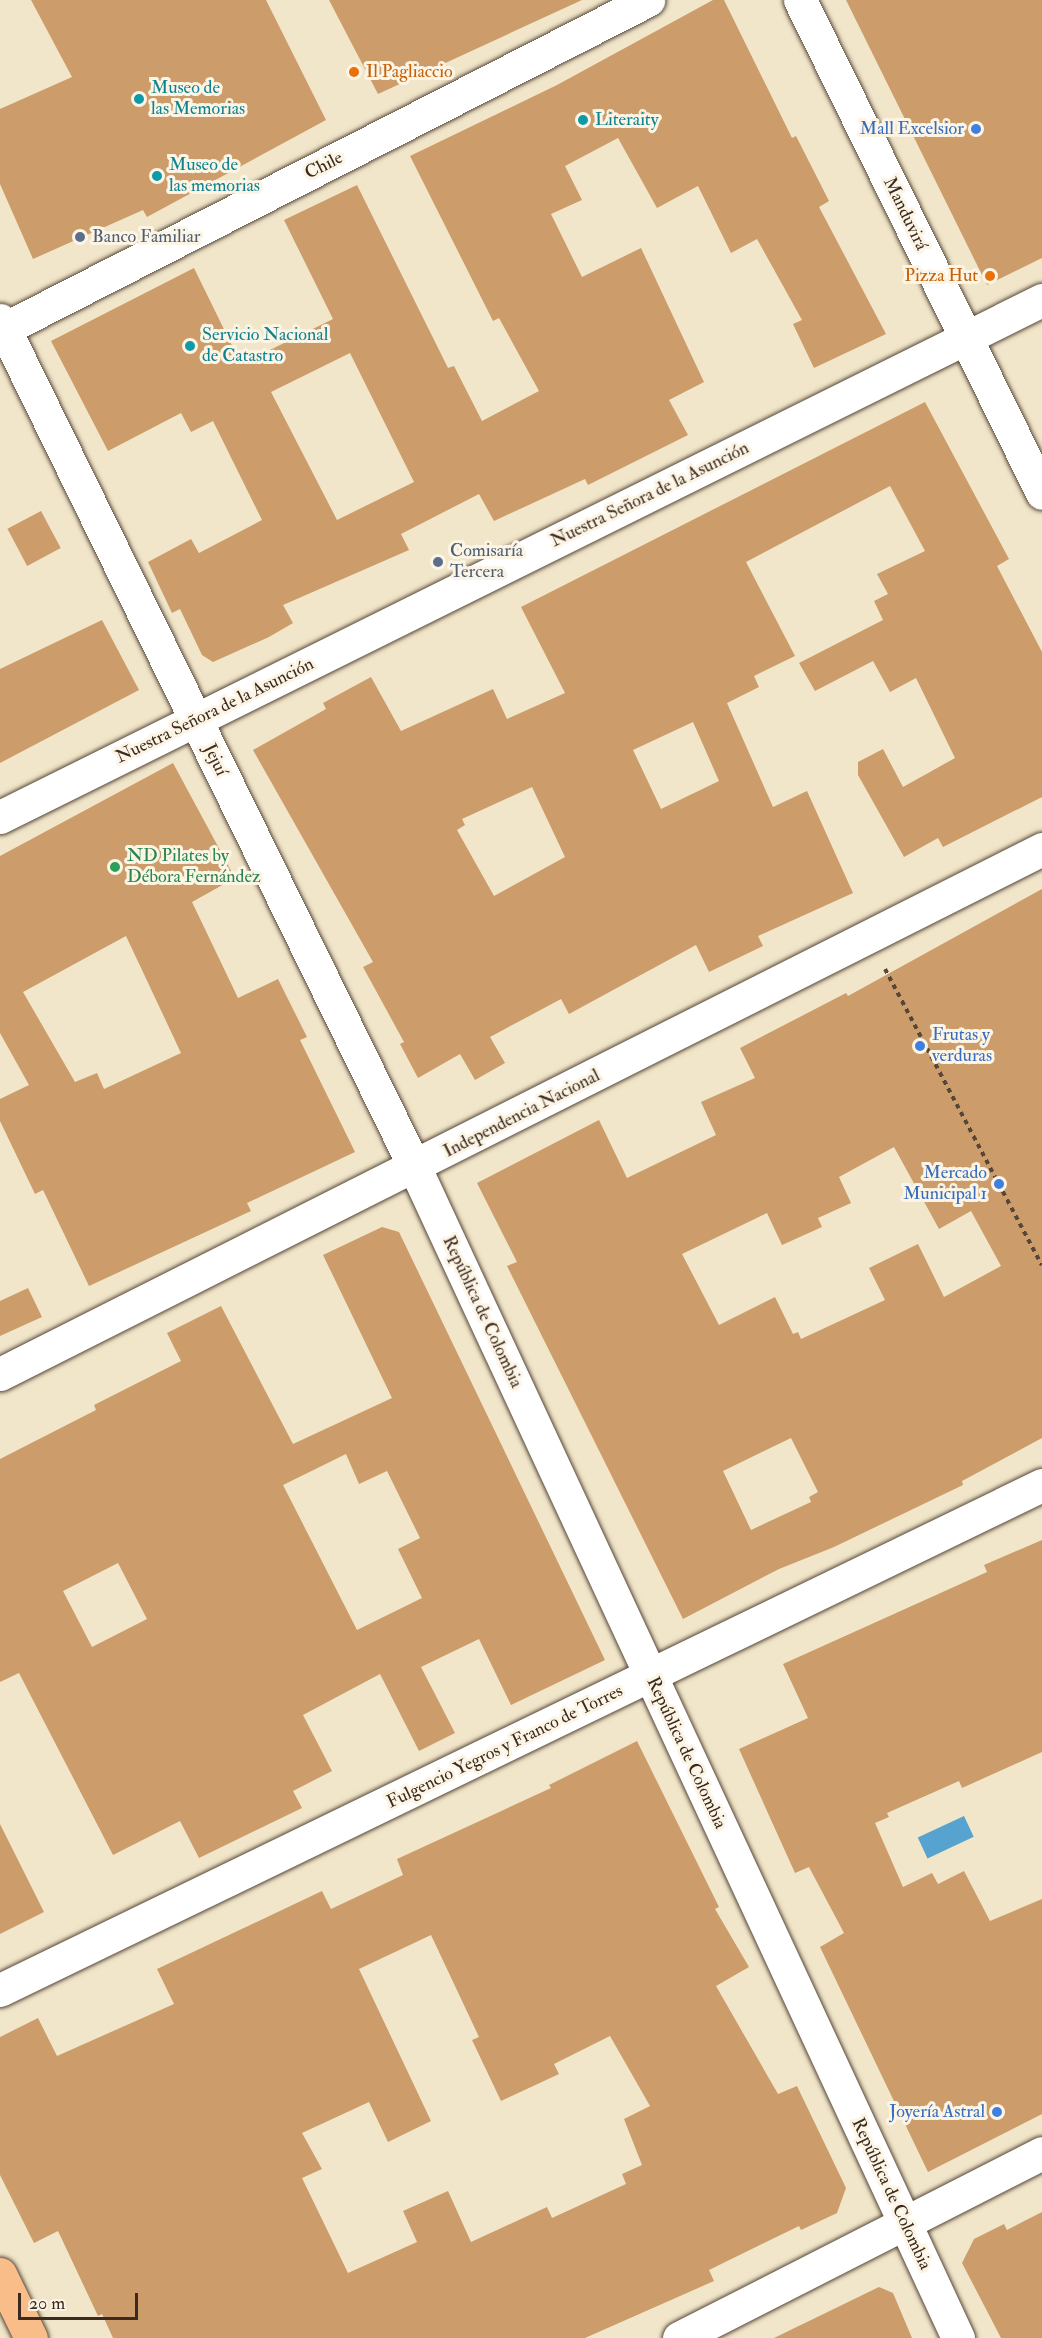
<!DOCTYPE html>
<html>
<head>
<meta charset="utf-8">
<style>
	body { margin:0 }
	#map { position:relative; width:1042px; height:2338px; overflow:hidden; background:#f1e6c9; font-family:"IM FELL Double Pica",serif }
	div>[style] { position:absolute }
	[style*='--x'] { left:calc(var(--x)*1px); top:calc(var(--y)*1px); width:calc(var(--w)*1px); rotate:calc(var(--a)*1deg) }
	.water>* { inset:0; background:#55a3ce; transform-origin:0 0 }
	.building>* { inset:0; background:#cc9c6b; transform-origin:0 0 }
	.path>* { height:4px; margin-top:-2px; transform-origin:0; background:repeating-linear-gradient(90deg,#564638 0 4.5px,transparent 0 9px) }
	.roads { filter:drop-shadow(0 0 2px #564638) drop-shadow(0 0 2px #564638) }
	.minor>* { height:33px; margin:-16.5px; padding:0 16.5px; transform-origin:16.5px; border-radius:16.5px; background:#fff }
	.major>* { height:33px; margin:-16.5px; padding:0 16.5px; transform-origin:16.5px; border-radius:16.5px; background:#f8bd88 }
	.dots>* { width:16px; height:16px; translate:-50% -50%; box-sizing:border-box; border:3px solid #fcf5e5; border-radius:50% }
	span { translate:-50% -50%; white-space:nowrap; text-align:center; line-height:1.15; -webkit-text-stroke:6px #fcf5e5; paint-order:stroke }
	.food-label { font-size:18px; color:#c56008 }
	.left { translate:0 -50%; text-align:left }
	.right { translate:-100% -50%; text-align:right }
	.culture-label { font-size:18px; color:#0d838f }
	.shop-label { font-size:18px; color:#366cbe }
	.street-label { font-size:18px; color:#3b2a1e }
	.service-label { font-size:18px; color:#4e5e75 }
	.leisure-label { font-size:18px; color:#27864d }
	.scale { position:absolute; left:18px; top:2293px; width:120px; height:27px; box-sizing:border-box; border:3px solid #3b2a1e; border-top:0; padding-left:8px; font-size:18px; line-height:21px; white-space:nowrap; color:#3b2a1e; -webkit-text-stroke:4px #fcf5e5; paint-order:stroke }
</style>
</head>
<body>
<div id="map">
	<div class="water">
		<i style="left:964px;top:1816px;width:23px;height:51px;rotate:65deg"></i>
	</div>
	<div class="building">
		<i style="clip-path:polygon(31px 0,266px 0,326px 120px,147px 217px,143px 210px,33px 259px,0 184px,0 109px,72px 77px)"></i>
		<i style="clip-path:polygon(329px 0,582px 0,378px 94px)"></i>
		<i style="clip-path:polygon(evenodd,713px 0,724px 0,792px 138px,796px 136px,829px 201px,819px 207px,886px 334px,814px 368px,793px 324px,802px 320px,757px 239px,731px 253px,698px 186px,657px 208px,618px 138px,565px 166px,582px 200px,551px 214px,582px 277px,641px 248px,704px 382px,669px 400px,688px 435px,588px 485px,585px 479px,494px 521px,479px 494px,401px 534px,409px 550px,283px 605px,293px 623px,269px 637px,213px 662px,202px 655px,180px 609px,172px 613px,148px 562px,191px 539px,199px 553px,262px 520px,213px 421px,191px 432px,181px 413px,108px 451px,51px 341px,194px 268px,241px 364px,333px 319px,284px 220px,357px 185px,448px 368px,454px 366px,482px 421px,539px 391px,499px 318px,493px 321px,410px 156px,557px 85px,713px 0,350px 353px,414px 482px,337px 520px,271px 392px,350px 353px)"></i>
		<i style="clip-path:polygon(846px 0,1042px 0,1042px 258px,987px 285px)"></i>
		<i style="clip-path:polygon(evenodd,925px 402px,1009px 559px,997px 566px,1042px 652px,1042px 797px,943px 847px,938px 838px,904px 857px,858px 775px,858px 762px,883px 749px,903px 787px,955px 758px,916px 678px,890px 692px,873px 661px,815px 691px,799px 663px,883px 620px,874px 601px,888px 594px,877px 574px,925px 551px,890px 486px,746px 562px,795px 656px,754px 676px,759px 687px,727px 703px,773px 807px,807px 791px,853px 893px,758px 936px,763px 946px,709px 972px,696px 945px,569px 1014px,561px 999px,490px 1037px,505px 1063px,475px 1080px,460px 1054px,418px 1078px,400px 1044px,404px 1042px,363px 967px,373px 962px,253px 750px,326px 709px,323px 703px,371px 677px,401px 731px,493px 689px,507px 719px,565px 693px,521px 607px,925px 402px,693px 722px,719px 781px,661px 809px,633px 750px,693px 722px,925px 402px,532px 787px,565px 857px,494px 896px,457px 830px,465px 825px,462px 819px,532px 787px)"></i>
		<i style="left:41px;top:511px;width:42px;height:38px;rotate:62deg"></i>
		<i style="clip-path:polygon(102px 620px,139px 690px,0 763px,0 669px)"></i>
		<i style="clip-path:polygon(evenodd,173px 763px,235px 878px,192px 902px,238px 998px,278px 979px,307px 1037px,300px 1040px,355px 1152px,247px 1203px,251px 1211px,89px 1286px,43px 1190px,35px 1194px,0 1121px,0 1099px,29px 1085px,0 1033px,0 856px,173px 763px,126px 936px,181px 1053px,104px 1089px,97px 1073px,75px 1082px,23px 992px,126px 936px)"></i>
		<i style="clip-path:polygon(evenodd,1042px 889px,1042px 1438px,962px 1481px,963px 1485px,834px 1547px,779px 1569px,683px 1619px,507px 1266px,517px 1262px,477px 1183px,599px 1120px,627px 1178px,716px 1135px,701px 1102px,755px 1078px,740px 1048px,846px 993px,848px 996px,1042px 889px,894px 1147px,939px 1229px,971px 1211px,1001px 1266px,944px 1297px,918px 1244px,869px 1268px,885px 1300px,801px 1339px,798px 1332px,793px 1334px,775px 1297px,719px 1325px,682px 1254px,767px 1213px,782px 1245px,822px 1227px,818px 1218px,851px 1203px,839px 1177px,894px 1147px,1042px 889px,791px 1438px,818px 1492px,809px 1497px,811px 1502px,751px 1530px,723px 1471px,791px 1438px)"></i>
		<i style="clip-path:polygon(evenodd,382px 1227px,399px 1232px,605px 1660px,511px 1705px,479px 1639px,421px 1667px,455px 1733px,419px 1751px,380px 1674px,303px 1715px,332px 1771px,293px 1791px,302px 1808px,199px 1858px,180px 1821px,113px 1855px,19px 1673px,0 1682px,0 1459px,96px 1410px,94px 1405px,181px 1361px,167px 1333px,221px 1306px,293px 1444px,392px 1398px,323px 1255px,382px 1227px,346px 1454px,359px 1484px,387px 1471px,420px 1538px,398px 1549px,422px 1598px,357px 1630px,283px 1485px,346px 1454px,382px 1227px,118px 1563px,147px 1619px,92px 1647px,63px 1591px,118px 1563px)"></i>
		<i style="clip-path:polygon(28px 1288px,42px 1317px,0 1336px,0 1301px)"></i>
		<i style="clip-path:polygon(1042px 1540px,1042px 1752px,962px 1788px,959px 1781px,887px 1813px,889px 1817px,875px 1823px,903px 1887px,932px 1873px,938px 1884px,964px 1871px,990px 1921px,1042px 1899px,1042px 2114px,928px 2172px,820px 1947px,844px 1933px,809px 1867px,795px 1873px,739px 1749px,808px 1718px,783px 1664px,987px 1572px,984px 1565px)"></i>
		<i style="clip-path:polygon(evenodd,637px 1741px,719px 1907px,715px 1909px,749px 1967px,716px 1986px,778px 2094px,797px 2086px,846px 2188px,837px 2213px,801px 2230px,799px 2226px,709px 2270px,714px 2281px,585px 2338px,113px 2338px,102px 2314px,98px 2316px,58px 2231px,34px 2243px,0 2175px,0 2037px,38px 2018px,57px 2056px,174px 2004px,157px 1969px,322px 1891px,331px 1909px,403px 1875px,397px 1859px,551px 1788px,549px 1785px,637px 1741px,431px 1935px,479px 2037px,472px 2040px,501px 2101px,559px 2074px,554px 2064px,610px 2036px,650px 2106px,624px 2119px,642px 2165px,622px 2174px,626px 2184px,552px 2218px,547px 2207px,471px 2242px,448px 2191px,403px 2211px,417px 2242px,348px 2273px,302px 2178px,322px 2169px,302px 2133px,369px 2102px,388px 2142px,431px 2121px,359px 1969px,431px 1935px)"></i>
		<i style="clip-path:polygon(0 1824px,44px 1912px,0 1934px)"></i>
		<i style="clip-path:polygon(1042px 2212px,1042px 2338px,1001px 2338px,962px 2263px,974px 2239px,1004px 2224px,1007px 2230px)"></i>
		<i style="clip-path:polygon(879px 2287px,893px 2293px,912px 2338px,774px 2338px)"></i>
	</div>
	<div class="path">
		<i style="--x:885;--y:969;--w:335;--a:62.1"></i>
	</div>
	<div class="roads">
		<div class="minor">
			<i style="--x:800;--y:0;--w:549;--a:63.85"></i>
			<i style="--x:0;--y:320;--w:944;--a:63.92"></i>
			<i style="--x:415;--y:1168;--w:1290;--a:65.1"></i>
			<i style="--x:0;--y:331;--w:728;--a:-27.06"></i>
			<i style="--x:0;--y:817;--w:1163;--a:-26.39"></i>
			<i style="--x:0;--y:1374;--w:1167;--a:-26.74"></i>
			<i style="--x:0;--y:1990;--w:1158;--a:-25.86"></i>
			<i style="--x:679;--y:2338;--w:407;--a:-27"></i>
		</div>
		<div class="major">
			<i style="--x:0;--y:2274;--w:71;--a:64.2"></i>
		</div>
	</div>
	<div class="dots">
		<i style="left:354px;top:72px;background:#e8710a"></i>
		<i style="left:139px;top:99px;background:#0f9aa8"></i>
		<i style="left:583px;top:120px;background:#0f9aa8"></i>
		<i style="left:976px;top:129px;background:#3f7fe0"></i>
		<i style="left:157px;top:176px;background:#0f9aa8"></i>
		<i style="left:80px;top:237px;background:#5c6f8a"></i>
		<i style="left:990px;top:276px;background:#e8710a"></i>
		<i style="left:190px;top:346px;background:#0f9aa8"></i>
		<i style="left:438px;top:562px;background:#5c6f8a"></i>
		<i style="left:115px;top:867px;background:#2e9e5b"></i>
		<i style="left:920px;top:1046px;background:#3f7fe0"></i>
		<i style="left:999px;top:1184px;background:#3f7fe0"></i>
		<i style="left:997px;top:2112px;background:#3f7fe0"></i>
	</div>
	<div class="food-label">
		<span class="left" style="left:366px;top:72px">Il Pagliaccio</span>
		<span class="right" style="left:978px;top:276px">Pizza Hut</span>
	</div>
	<div class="culture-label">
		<span class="left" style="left:151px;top:99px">Museo de<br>las Memorias</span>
		<span class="left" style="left:595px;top:120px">Literaity</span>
		<span class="left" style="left:169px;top:176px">Museo de<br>las memorias</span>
		<span class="left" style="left:202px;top:346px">Servicio Nacional<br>de Catastro</span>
	</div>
	<div class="shop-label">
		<span class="right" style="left:964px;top:129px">Mall Excelsior</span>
		<span class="left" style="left:932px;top:1046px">Frutas y<br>verduras</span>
		<span class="right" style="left:987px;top:1184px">Mercado<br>Municipal 1</span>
		<span class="right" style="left:985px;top:2112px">Joyería Astral</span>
	</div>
	<div class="street-label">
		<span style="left:324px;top:166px;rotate:-27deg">Chile</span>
		<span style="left:905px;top:214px;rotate:64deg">Manduvirá</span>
		<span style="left:650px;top:495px;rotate:-26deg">Nuestra Señora de la Asunción</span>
		<span style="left:215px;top:711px;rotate:-26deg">Nuestra Señora de la Asunción</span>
		<span style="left:215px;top:760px;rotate:64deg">Jejuí</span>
		<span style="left:522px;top:1114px;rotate:-27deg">Independencia Nacional</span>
		<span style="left:482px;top:1312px;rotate:65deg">República de Colombia</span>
		<span style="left:505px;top:1747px;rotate:-26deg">Fulgencio Yegros y Franco de Torres</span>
		<span style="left:686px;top:1753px;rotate:65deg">República de Colombia</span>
		<span style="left:891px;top:2194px;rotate:65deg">República de Colombia</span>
	</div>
	<div class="service-label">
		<span class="left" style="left:92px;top:237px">Banco Familiar</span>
		<span class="left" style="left:450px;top:562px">Comisaría<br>Tercera</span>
	</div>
	<div class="leisure-label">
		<span class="left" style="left:127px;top:867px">ND Pilates by<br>Débora Fernández</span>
	</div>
	<div class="scale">20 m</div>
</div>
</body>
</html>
